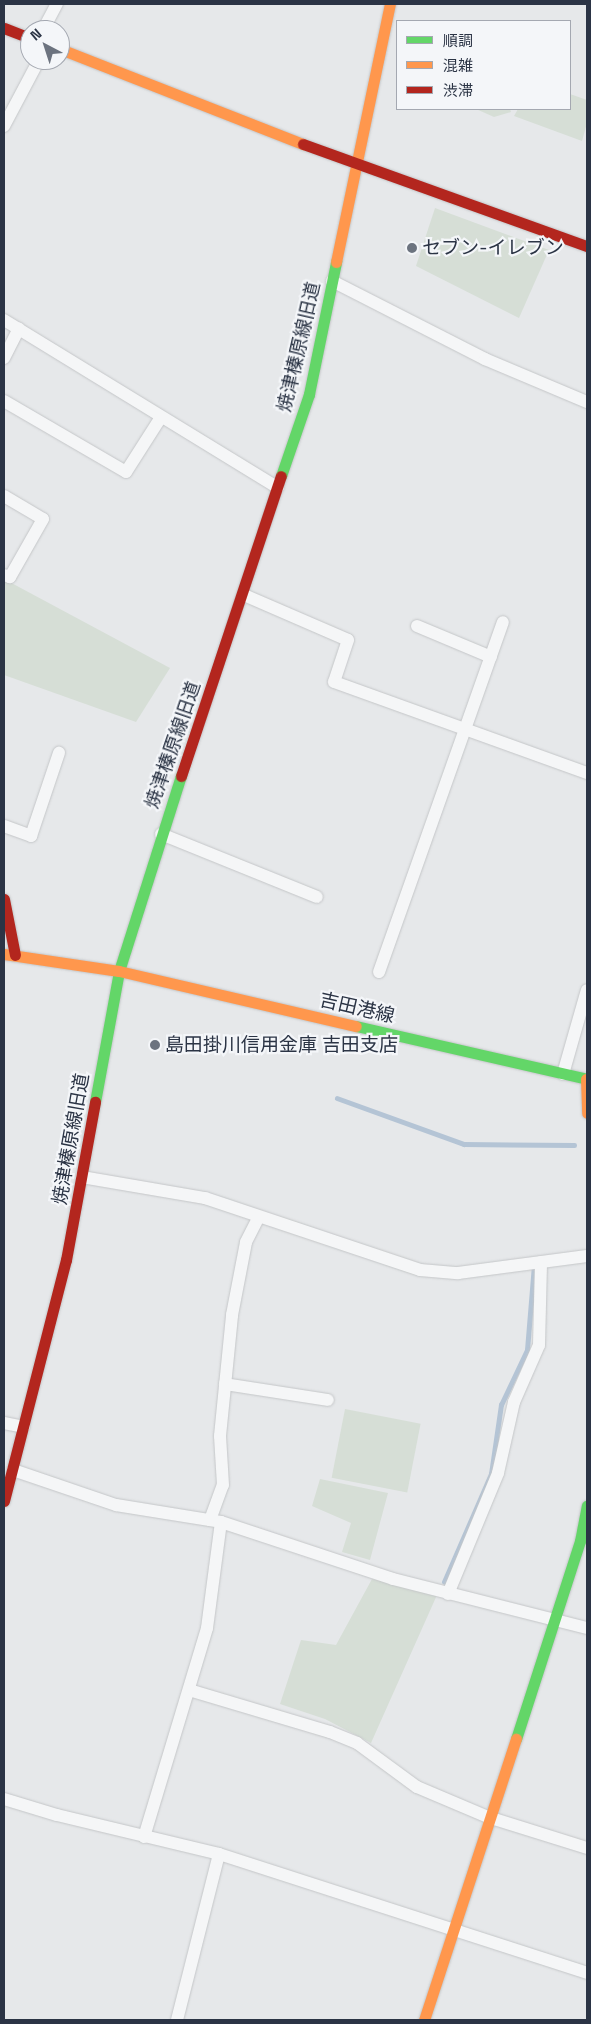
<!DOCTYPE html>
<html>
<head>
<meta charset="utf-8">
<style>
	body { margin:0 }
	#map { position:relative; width:591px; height:2024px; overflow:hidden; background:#e6e8ea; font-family:"Space Grotesk","Noto Sans JP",sans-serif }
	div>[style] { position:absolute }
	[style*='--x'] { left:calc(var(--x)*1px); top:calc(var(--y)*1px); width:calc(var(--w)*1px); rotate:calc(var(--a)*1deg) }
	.green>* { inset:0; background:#d6ded6; transform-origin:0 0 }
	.stream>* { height:4.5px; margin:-2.25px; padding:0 2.25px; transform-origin:2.25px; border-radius:2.25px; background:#b4c4d5 }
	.roads { filter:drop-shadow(0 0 1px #c4c6c8) drop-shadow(0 0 1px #c4c6c8) }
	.street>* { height:12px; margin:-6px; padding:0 6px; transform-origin:6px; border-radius:6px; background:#f5f6f7 }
	.fast>* { height:11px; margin:-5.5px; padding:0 5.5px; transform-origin:5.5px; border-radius:5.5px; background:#63d668 }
	.slow>* { height:11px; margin:-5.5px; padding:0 5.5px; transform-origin:5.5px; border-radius:5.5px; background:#ff974d }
	.jam>* { height:11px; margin:-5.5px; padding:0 5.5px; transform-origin:5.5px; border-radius:5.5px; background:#b3261e }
	.dots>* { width:14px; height:14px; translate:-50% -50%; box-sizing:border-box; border:2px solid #f4f6f9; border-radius:50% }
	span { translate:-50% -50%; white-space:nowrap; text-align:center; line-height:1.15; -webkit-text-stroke:4.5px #f4f6f9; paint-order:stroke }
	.poi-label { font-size:19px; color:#2b3445 }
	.left { translate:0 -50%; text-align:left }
	.street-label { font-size:19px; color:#2b3445 }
	.frame { position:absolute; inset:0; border:5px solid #2b3445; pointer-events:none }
	.legend { position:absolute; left:396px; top:20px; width:175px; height:90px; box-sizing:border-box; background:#f4f6f9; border:1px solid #a4a8b1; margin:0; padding:6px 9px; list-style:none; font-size:15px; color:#2b3445 }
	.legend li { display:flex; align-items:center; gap:10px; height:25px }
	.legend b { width:25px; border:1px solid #a4a8b1 }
	.north { position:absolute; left:20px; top:20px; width:50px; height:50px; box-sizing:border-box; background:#f4f6f9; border:1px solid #a4a8b1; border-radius:50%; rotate:320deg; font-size:14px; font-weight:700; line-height:20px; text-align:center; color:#2b3445 }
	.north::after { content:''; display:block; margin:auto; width:18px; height:22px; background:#6c737f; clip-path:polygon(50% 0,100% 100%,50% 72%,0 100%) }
</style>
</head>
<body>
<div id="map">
	<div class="green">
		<i style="clip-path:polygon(570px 94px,587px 100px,587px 123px,582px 141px,514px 116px,518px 109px,570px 109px)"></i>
		<i style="clip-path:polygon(476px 109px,510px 109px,511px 112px,494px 117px)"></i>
		<i style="clip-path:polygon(435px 208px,549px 250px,519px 318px,416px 266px)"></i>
		<i style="clip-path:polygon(4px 579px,170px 668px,136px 722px,4px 675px)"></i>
		<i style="left:345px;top:1409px;width:77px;height:70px;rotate:11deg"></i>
		<i style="clip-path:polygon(320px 1479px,388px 1493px,370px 1560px,342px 1552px,351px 1523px,312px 1506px)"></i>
		<i style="clip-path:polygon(372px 1579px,437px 1595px,371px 1743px,325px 1719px,280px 1704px,301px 1640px,336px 1645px)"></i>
	</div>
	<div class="stream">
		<i style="--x:337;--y:1098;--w:135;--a:19.9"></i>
		<i style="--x:464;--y:1144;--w:110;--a:0.5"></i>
		<i style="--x:444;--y:1582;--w:118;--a:-66.5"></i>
		<i style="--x:491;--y:1474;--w:70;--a:-81.8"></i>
		<i style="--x:501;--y:1405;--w:61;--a:-64.7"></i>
		<i style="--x:527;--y:1350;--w:86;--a:-85.3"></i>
	</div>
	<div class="roads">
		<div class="street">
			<i style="--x:43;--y:30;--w:30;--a:-62"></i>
			<i style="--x:4;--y:126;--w:75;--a:-62.1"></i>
			<i style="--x:332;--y:281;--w:172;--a:27"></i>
			<i style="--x:485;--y:359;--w:111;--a:22.9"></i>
			<i style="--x:4;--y:320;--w:321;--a:31.5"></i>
			<i style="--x:4;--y:358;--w:33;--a:-63"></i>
			<i style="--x:4;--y:401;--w:141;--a:30.2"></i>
			<i style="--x:126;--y:472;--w:65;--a:-57.5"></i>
			<i style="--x:4;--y:496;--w:45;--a:30.5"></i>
			<i style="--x:43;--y:519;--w:67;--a:119.6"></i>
			<i style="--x:10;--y:577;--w:6;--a:-162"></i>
			<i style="--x:244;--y:595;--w:113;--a:23.4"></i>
			<i style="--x:348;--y:640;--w:44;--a:108.4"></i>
			<i style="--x:334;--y:682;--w:269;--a:19.8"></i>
			<i style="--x:417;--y:626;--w:80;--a:22.7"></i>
			<i style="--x:4;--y:826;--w:29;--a:20"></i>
			<i style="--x:31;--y:836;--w:88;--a:-71.4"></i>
			<i style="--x:161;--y:834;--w:168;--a:22"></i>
			<i style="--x:379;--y:972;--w:371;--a:-70.5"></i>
			<i style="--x:563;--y:1074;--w:87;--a:-74.1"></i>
			<i style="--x:82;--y:1177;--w:125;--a:9.7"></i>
			<i style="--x:205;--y:1198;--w:227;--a:18.5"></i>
			<i style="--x:420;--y:1270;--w:38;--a:5"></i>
			<i style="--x:458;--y:1273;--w:130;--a:-7.5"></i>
			<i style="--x:225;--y:1384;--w:104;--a:8.8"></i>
			<i style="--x:4;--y:1423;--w:20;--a:11"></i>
			<i style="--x:13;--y:1470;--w:109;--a:18.8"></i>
			<i style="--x:116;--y:1505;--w:106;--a:9.2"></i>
			<i style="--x:221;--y:1522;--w:181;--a:18.3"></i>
			<i style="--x:393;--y:1579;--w:200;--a:14.2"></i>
			<i style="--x:210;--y:1520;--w:37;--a:-70"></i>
			<i style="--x:223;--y:1485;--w:49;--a:-93.5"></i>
			<i style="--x:220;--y:1436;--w:122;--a:-84.3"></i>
			<i style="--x:232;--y:1315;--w:74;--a:-79.1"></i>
			<i style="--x:246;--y:1242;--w:28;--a:-63"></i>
			<i style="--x:448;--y:1594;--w:131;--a:-67.5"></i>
			<i style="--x:498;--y:1473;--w:73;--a:-77.3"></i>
			<i style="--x:514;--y:1402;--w:62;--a:-66.3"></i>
			<i style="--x:539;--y:1345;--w:83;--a:-88.6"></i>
			<i style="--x:189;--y:1690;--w:147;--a:16.6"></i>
			<i style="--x:330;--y:1732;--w:29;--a:22"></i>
			<i style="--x:357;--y:1743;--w:74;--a:36.3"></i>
			<i style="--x:417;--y:1787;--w:77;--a:22.9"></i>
			<i style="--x:488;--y:1817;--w:104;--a:17.4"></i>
			<i style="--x:4;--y:1799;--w:55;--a:16.8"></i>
			<i style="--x:57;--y:1815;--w:167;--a:13.5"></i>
			<i style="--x:219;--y:1854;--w:387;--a:17.9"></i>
			<i style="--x:144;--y:1837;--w:218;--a:-73.2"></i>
			<i style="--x:207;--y:1628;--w:107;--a:-82.5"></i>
			<i style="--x:177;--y:2020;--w:171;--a:-75.8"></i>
		</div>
		<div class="fast">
			<i style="--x:281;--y:476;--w:87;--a:-71.1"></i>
			<i style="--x:309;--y:394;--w:135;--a:-78.4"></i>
			<i style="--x:356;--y:1026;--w:237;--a:12.9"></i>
			<i style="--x:95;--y:1102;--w:133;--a:-79.6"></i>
			<i style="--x:119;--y:971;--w:205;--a:-72.4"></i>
			<i style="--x:516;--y:1739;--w:208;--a:-72.1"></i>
			<i style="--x:580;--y:1541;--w:36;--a:-79"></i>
		</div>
		<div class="slow">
			<i style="--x:60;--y:49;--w:261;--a:21.4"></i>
			<i style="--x:336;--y:262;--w:264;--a:-78.2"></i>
			<i style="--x:4;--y:954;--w:116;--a:8.4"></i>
			<i style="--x:119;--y:971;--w:243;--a:13.1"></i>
			<i style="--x:586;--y:1079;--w:34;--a:88"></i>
			<i style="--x:424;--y:2020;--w:296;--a:-71.9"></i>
		</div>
		<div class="jam">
			<i style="--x:4;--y:28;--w:28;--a:21"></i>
			<i style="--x:303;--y:144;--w:302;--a:19.8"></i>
			<i style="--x:181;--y:776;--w:316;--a:-71.6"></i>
			<i style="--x:4;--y:899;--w:57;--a:78.9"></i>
			<i style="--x:4;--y:1501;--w:249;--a:-75.6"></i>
			<i style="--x:66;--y:1260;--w:161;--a:-79.6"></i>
		</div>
	</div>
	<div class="dots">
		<i style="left:412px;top:248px;background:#6c737f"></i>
		<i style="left:155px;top:1045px;background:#6c737f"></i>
	</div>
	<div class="poi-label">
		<span class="left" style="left:422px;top:248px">セブン-イレブン</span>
		<span class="left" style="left:165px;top:1045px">島田掛川信用金庫 吉田支店</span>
	</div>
	<div class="street-label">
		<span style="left:299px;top:347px;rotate:-77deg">焼津榛原線旧道</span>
		<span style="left:173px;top:745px;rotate:-71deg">焼津榛原線旧道</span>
		<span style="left:357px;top:1008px;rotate:13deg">吉田港線</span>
		<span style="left:71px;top:1139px;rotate:-80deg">焼津榛原線旧道</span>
	</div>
	<div class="frame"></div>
	<ul class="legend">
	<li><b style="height:6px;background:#63d668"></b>順調</li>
	<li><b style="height:6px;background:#ff974d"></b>混雑</li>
	<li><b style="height:6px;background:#b3261e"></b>渋滞</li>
	</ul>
	<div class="north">N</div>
</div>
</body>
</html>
